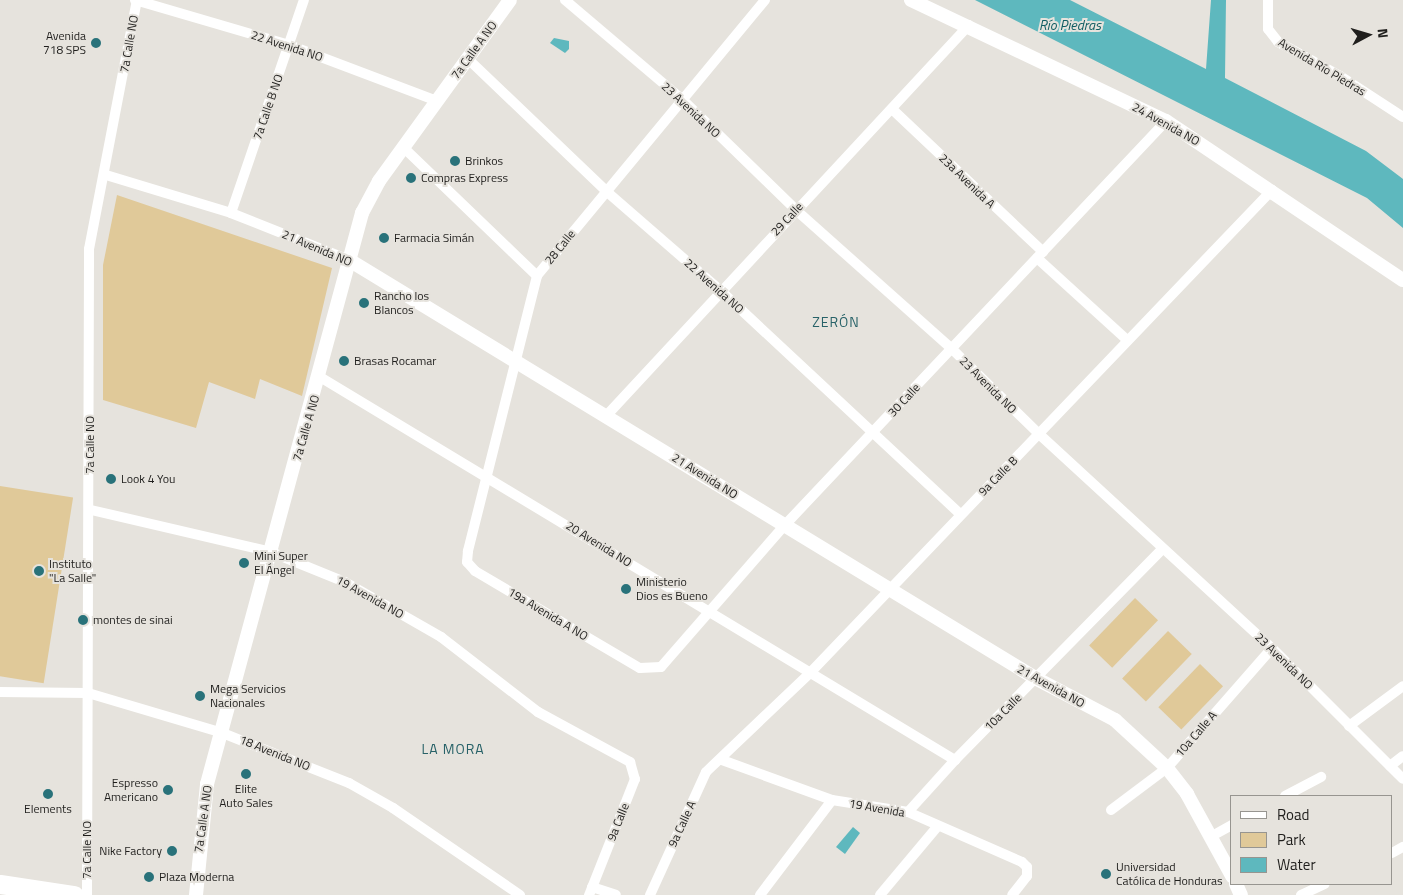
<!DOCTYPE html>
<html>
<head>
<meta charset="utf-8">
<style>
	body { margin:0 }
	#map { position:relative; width:1403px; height:895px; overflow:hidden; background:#e6e3dd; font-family:"Titillium Web",sans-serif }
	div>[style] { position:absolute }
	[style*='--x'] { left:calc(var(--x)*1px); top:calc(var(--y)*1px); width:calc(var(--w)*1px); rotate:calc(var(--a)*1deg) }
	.green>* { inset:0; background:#e0c999; transform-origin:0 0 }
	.water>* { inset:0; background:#5eb8be }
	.street>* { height:10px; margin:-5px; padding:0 5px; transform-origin:5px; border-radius:5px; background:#fff }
	.secondary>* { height:14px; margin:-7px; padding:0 7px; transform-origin:7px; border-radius:7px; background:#fff }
	.highway>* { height:19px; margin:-9.5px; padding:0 9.5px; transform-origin:9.5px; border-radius:9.5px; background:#fff }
	.dots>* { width:14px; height:14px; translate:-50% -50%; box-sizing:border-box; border:2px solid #e6e3dd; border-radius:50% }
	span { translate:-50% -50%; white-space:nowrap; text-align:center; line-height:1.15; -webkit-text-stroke:4px #e6e3dd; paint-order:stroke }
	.poi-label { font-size:12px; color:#201f1d }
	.right { translate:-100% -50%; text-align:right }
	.left { translate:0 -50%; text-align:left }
	.street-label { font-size:12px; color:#201f1d }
	.water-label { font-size:14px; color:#105d62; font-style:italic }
	.neighbourhood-label { font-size:14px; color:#286268; letter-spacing:1px }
	.legend { position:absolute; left:1230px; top:795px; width:162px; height:90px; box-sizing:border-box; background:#e6e3dd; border:1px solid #979590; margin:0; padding:6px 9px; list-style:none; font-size:15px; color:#201f1d }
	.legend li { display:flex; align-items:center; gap:10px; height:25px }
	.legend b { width:25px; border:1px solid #979590 }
	.north { position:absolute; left:1343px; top:10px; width:50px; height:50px; -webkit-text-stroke:4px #e6e3dd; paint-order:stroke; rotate:84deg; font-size:14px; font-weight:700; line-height:20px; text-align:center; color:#201f1d }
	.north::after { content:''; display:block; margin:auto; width:18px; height:22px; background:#201f1d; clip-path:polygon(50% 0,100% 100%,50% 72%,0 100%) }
</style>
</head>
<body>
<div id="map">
	<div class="green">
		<i style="clip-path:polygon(117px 195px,332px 268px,302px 396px,260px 379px,255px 399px,209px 382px,196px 428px,103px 400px,103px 265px)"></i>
		<i style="left:0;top:486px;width:74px;height:188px;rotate:9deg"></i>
		<i style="left:1135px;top:598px;width:32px;height:66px;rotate:44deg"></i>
		<i style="left:1168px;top:631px;width:33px;height:66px;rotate:44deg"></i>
		<i style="left:1200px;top:664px;width:32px;height:60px;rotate:44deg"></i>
	</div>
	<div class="water">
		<i style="clip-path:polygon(975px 0,1070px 0,1206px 69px,1211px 0,1226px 0,1225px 78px,1366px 151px,1403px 179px,1403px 228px,1367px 198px)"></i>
		<i style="clip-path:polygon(554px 38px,569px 41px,569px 49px,565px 53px,550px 43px)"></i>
		<i style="clip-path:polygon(853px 827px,860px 833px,845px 854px,836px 847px)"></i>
	</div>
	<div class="street">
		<i style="--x:135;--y:0;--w:160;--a:16.3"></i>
		<i style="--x:289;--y:45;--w:158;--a:20.7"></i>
		<i style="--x:565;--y:0;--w:155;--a:40.3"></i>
		<i style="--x:683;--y:100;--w:158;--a:44.2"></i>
		<i style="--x:796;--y:210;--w:209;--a:41.7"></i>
		<i style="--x:952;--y:349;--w:122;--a:44.3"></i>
		<i style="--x:1039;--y:434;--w:316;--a:42.6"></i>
		<i style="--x:1272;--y:648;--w:185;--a:45"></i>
		<i style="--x:765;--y:0;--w:358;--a:129.6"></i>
		<i style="--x:537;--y:276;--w:284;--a:104.1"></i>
		<i style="--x:468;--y:551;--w:11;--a:95"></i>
		<i style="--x:467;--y:562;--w:12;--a:48"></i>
		<i style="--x:475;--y:571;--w:191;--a:30.5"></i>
		<i style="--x:640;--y:668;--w:21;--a:-3"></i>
		<i style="--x:661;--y:667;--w:187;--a:-48.9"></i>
		<i style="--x:784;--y:526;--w:557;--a:-46.67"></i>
		<i style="--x:1268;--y:0;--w:29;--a:90"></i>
		<i style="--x:1268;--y:29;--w:16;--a:52"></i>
		<i style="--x:1278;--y:42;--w:71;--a:28.7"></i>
		<i style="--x:1340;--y:76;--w:75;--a:33.1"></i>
		<i style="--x:467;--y:58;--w:192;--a:43.7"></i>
		<i style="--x:606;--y:191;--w:152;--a:41"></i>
		<i style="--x:721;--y:291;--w:327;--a:43"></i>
		<i style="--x:892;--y:109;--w:208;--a:43.4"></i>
		<i style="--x:403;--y:147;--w:186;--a:43.9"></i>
		<i style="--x:106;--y:175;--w:131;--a:16.9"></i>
		<i style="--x:231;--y:213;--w:127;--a:21.7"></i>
		<i style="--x:231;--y:213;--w:225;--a:-71.1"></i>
		<i style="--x:1037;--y:258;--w:122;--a:42.3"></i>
		<i style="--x:320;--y:377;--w:742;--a:31.1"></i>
		<i style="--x:607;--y:415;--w:532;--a:-47.13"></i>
		<i style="--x:91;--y:510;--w:185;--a:13.1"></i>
		<i style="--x:271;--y:552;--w:80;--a:22.1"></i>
		<i style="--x:345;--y:582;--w:111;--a:29.8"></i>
		<i style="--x:441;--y:637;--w:123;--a:37.7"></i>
		<i style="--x:538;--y:712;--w:105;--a:28.5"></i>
		<i style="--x:630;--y:762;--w:18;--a:74"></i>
		<i style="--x:635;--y:779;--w:125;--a:111.6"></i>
		<i style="--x:0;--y:692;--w:88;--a:0.7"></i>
		<i style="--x:88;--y:693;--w:138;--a:16.5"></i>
		<i style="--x:220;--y:732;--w:139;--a:21.6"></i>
		<i style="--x:349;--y:783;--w:51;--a:29.6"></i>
		<i style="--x:393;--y:808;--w:154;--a:34.4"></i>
		<i style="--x:1349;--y:726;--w:67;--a:-36.5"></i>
		<i style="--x:722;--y:760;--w:117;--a:20"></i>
		<i style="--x:832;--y:800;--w:77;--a:9"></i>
		<i style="--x:908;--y:812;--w:124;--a:23.7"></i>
		<i style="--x:1022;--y:862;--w:7;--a:45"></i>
		<i style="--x:1027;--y:867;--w:9;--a:90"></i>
		<i style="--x:1027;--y:876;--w:24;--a:128"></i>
		<i style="--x:1390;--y:766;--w:16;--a:-38"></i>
		<i style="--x:1285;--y:796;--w:41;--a:-27.8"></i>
		<i style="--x:1111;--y:810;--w:70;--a:-36.9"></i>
		<i style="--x:1167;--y:768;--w:159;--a:-48.8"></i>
		<i style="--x:908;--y:812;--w:70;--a:-47.9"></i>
		<i style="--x:955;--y:760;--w:296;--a:-45.5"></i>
		<i style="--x:1212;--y:836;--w:23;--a:-29"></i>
		<i style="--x:1392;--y:853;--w:13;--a:-29"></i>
		<i style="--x:592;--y:887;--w:25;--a:18"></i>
		<i style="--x:87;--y:895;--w:646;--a:-89.82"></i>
		<i style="--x:89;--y:249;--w:254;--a:-79.1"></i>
		<i style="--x:650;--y:895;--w:135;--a:-65.5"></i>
		<i style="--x:706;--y:772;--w:142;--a:-43.6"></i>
		<i style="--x:809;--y:674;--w:670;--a:-46.27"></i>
		<i style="--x:760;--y:895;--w:119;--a:-52.8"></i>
		<i style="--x:880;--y:895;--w:90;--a:-50"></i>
		<i style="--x:1301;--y:895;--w:26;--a:-25"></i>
	</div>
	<div class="secondary">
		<i style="--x:911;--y:0;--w:282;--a:25.4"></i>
		<i style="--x:1166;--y:121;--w:285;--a:33.9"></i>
		<i style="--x:349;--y:260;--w:806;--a:31.34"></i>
		<i style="--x:1037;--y:679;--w:88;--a:27.7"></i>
		<i style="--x:1115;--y:720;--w:71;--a:42.7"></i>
		<i style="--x:1167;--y:768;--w:33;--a:52"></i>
		<i style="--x:1187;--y:794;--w:94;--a:61.2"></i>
		<i style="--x:1236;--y:884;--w:12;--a:66"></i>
		<i style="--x:196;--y:895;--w:112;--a:-84.3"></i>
		<i style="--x:207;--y:784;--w:592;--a:-74.81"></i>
		<i style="--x:362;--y:213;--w:36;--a:-62"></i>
		<i style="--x:379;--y:181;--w:223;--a:-54.1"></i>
	</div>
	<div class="highway">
		<i style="--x:0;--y:884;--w:75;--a:8.5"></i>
	</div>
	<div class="dots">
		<i style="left:96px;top:43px;background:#29727a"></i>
		<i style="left:455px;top:161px;background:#29727a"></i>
		<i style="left:411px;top:178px;background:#29727a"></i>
		<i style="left:384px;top:238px;background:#29727a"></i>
		<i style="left:364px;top:303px;background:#29727a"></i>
		<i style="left:344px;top:361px;background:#29727a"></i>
		<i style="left:111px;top:479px;background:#29727a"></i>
		<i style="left:244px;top:563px;background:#29727a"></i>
		<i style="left:39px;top:571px;background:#29727a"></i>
		<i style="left:626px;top:589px;background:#29727a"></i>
		<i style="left:83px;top:620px;background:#29727a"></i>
		<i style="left:200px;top:696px;background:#29727a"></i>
		<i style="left:246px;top:774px;background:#29727a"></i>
		<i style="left:168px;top:790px;background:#29727a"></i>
		<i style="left:48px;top:794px;background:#29727a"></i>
		<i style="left:172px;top:851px;background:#29727a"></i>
		<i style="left:1106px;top:874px;background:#29727a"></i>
		<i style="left:149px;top:877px;background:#29727a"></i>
	</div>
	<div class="poi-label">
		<span class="right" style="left:86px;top:43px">Avenida<br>718 SPS</span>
		<span class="left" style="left:465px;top:161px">Brinkos</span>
		<span class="left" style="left:421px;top:178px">Compras Express</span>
		<span class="left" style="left:394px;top:238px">Farmacia Simán</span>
		<span class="left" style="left:374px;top:303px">Rancho los<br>Blancos</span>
		<span class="left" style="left:354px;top:361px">Brasas Rocamar</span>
		<span class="left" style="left:121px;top:479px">Look 4 You</span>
		<span class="left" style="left:254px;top:563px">Mini Super<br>El Ángel</span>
		<span class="left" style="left:49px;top:571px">Instituto<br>"La Salle"</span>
		<span class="left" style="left:636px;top:589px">Ministerio<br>Dios es Bueno</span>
		<span class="left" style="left:93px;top:620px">montes de sinai</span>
		<span class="left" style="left:210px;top:696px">Mega Servicios<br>Nacionales</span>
		<span class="right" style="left:158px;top:790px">Espresso<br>Americano</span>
		<span style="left:246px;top:796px">Elite<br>Auto Sales</span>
		<span style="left:48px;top:809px">Elements</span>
		<span class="right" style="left:162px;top:851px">Nike Factory</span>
		<span class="left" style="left:1116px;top:874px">Universidad<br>Católica de Honduras</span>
		<span class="left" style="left:159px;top:877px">Plaza Moderna</span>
	</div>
	<div class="street-label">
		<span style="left:129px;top:44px;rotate:-80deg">7a Calle NO</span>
		<span style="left:287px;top:46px;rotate:18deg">22 Avenida NO</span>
		<span style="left:474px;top:50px;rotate:-54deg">7a Calle A NO</span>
		<span style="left:1322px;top:67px;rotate:31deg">Avenida Río Piedras</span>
		<span style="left:268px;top:107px;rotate:-71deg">7a Calle B NO</span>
		<span style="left:691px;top:110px;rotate:43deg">23 Avenida NO</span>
		<span style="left:1166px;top:124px;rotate:29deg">24 Avenida NO</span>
		<span style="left:967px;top:181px;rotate:44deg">23a Avenida A</span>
		<span style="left:787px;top:219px;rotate:-47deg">29 Calle</span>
		<span style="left:560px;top:247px;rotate:-51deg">28 Calle</span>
		<span style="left:317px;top:248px;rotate:23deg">21 Avenida NO</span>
		<span style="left:714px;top:286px;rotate:42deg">22 Avenida NO</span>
		<span style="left:988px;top:385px;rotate:45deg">23 Avenida NO</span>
		<span style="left:904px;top:400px;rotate:-47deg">30 Calle</span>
		<span style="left:306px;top:428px;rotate:-74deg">7a Calle A NO</span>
		<span style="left:90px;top:445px;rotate:-90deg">7a Calle NO</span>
		<span style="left:705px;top:476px;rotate:32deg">21 Avenida NO</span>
		<span style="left:998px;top:476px;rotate:-45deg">9a Calle B</span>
		<span style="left:599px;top:544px;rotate:32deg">20 Avenida NO</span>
		<span style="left:370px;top:597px;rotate:29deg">19 Avenida NO</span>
		<span style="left:548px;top:614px;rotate:31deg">19a Avenida A NO</span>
		<span style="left:1284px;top:661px;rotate:44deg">23 Avenida NO</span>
		<span style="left:1051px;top:686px;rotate:29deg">21 Avenida NO</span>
		<span style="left:1003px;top:712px;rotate:-45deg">10a Calle</span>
		<span style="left:1196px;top:734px;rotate:-49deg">10a Calle A</span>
		<span style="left:275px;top:753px;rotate:22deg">18 Avenida NO</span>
		<span style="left:877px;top:808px;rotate:10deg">19 Avenida</span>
		<span style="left:203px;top:819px;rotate:-82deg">7a Calle A NO</span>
		<span style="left:618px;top:822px;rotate:-68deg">9a Calle</span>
		<span style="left:682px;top:824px;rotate:-65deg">9a Calle A</span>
		<span style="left:87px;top:850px;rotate:-90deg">7a Calle NO</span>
	</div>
	<div class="water-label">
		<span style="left:1070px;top:25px">Río Piedras</span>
	</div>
	<div class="neighbourhood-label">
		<span style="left:836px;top:322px">ZERÓN</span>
		<span style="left:453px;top:749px">LA MORA</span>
	</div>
	<ul class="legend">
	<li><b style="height:6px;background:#fff"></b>Road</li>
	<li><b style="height:14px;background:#e0c999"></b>Park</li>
	<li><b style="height:14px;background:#5eb8be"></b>Water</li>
	</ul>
	<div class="north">N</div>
</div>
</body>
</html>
